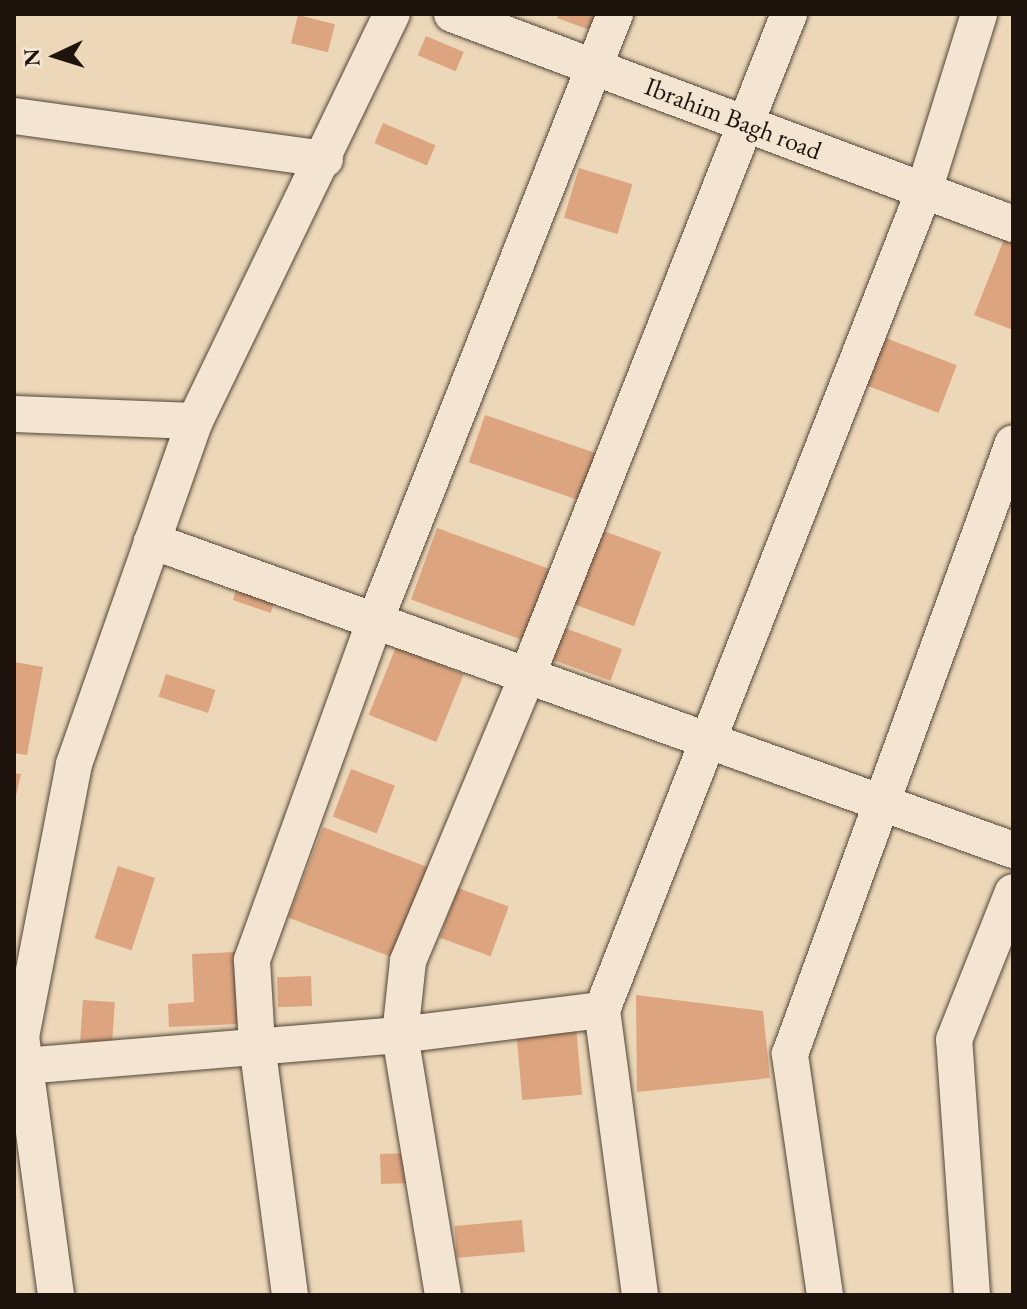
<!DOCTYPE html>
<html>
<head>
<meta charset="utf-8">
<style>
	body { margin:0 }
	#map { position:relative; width:1027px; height:1309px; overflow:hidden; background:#ecd7b8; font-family:"EB Garamond",serif }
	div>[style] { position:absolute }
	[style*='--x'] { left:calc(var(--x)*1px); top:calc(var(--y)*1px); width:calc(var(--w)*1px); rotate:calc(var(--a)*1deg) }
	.building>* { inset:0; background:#dca580; transform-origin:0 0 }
	.roads { filter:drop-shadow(0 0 2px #524538) drop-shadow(0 0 2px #524538) }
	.minor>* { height:36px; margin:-18px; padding:0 18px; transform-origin:18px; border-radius:18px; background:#f3e5d1 }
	span { translate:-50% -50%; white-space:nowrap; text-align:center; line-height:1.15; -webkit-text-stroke:6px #f3e5d1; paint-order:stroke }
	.street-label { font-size:26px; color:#1e140d }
	.frame { position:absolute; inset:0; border:16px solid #1e140d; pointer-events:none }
	.north { position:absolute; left:16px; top:16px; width:80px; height:80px; -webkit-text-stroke:6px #f3e5d1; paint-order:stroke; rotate:266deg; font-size:22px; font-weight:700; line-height:32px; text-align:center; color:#1e140d }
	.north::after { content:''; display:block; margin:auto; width:28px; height:36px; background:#1e140d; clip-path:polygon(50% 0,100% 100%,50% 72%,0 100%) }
</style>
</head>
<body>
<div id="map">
	<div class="building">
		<i style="clip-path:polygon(559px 14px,596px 14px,590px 30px,557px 18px)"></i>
		<i style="left:298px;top:15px;width:38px;height:29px;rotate:14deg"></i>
		<i style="left:426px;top:36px;width:41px;height:21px;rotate:23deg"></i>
		<i style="left:383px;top:123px;width:57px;height:22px;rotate:23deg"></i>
		<i style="left:579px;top:168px;width:56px;height:52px;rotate:17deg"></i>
		<i style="clip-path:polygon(1007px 232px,1013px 235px,1013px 330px,974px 315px)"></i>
		<i style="left:883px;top:337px;width:79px;height:51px;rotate:21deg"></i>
		<i style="left:485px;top:415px;width:129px;height:50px;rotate:19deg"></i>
		<i style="left:437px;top:528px;width:124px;height:76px;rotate:20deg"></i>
		<i style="left:601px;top:530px;width:64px;height:79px;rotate:20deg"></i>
		<i style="left:239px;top:582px;width:40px;height:19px;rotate:19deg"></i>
		<i style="left:562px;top:627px;width:64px;height:34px;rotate:20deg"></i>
		<i style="left:396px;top:647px;width:73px;height:73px;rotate:22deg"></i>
		<i style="clip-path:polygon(14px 662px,43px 667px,27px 755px,14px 753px)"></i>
		<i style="left:166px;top:674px;width:52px;height:24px;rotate:18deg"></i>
		<i style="left:351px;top:769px;width:47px;height:51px;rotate:21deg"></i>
		<i style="clip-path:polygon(14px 773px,21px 774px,15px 800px,14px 800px)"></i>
		<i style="left:323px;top:827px;width:118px;height:97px;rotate:21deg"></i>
		<i style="left:118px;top:866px;width:39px;height:76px;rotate:18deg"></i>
		<i style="left:458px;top:888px;width:54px;height:53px;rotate:20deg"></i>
		<i style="clip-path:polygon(235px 952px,238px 1024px,169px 1027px,168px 1004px,194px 1002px,192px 954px)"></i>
		<i style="left:311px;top:976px;width:30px;height:34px;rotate:88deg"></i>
		<i style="clip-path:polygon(636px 995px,763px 1011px,770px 1078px,637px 1092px)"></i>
		<i style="left:83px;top:1000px;width:32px;height:42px;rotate:4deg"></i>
		<i style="left:576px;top:1026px;width:69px;height:60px;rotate:85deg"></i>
		<i style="left:409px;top:1153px;width:30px;height:29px;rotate:88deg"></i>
		<i style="left:522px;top:1220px;width:32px;height:68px;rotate:85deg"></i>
	</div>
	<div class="roads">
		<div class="minor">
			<i style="--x:452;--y:14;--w:599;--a:20.52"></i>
			<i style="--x:14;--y:116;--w:314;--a:7.9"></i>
			<i style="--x:14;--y:414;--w:181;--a:2.2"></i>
			<i style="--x:152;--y:541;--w:915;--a:19.74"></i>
			<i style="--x:602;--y:1010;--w:288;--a:82.4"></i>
			<i style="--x:23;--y:1066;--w:378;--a:-4.7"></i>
			<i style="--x:400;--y:1035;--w:204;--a:-7.1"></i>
			<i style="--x:602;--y:1010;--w:880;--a:-68.54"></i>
			<i style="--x:924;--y:191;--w:185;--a:-72.7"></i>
			<i style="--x:56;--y:1295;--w:260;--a:-97.7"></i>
			<i style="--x:21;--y:1037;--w:278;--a:-79"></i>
			<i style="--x:74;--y:764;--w:364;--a:-70.6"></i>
			<i style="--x:195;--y:421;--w:452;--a:-64.2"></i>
			<i style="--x:290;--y:1295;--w:252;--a:-97.5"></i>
			<i style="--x:257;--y:1045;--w:85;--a:-93.4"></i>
			<i style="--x:252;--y:960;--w:361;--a:-70.1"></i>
			<i style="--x:375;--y:621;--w:653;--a:-68.43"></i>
			<i style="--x:443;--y:1295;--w:264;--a:-99.4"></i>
			<i style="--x:400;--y:1035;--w:74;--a:-83.8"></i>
			<i style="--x:408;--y:961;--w:309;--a:-67.3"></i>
			<i style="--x:527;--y:676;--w:712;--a:-68.41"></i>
			<i style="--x:825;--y:1295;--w:244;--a:-98.3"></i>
			<i style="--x:790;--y:1054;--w:650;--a:-69.95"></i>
			<i style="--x:972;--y:1295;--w:256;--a:-94"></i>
			<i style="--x:954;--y:1040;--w:159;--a:-68.3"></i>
		</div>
	</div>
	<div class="street-label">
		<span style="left:733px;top:119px;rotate:21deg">Ibrahim Bagh road</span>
	</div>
	<div class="frame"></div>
	<div class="north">N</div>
</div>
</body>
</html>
